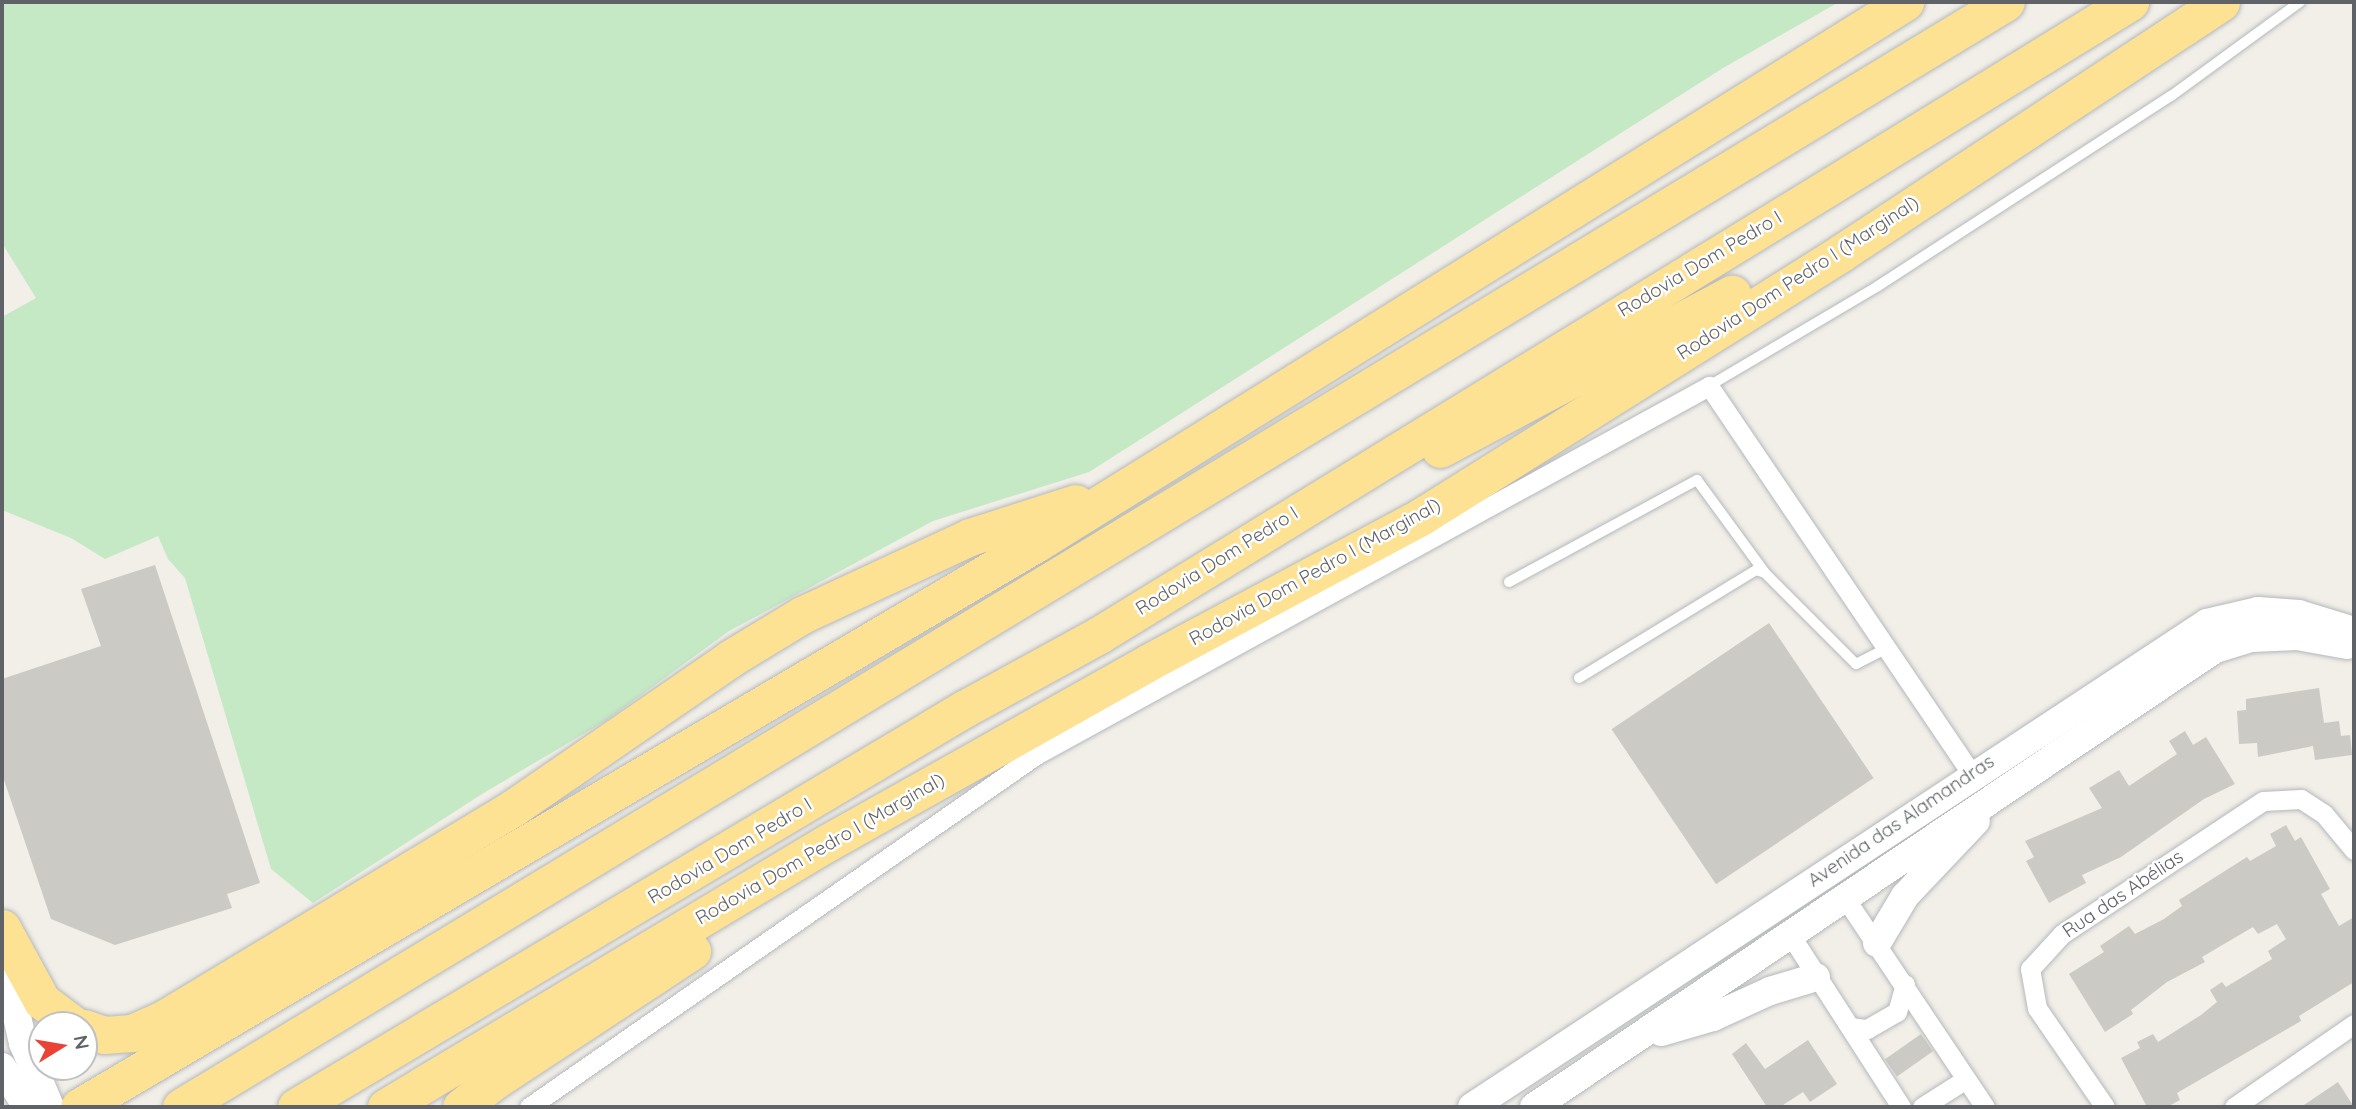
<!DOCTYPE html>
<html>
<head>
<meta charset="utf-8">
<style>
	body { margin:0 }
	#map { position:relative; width:2356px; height:1109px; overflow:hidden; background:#f1efe8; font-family:Quicksand,sans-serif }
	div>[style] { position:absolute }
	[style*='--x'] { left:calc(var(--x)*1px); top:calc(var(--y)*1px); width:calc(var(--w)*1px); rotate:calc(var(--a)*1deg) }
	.green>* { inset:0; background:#c5e8c5 }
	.building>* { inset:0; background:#cccac5; transform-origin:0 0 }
	.roads { filter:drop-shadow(0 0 2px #b5b8bc) drop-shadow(0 0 2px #b5b8bc) }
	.lane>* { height:10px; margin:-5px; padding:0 5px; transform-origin:5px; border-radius:5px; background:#fff }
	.street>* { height:19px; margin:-9.5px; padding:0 9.5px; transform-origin:9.5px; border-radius:9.5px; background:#fff }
	.secondary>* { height:28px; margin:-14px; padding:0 14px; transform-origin:14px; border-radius:14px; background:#fff }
	.highway>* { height:37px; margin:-18.5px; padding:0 18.5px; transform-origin:18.5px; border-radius:18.5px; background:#fde293 }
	span { translate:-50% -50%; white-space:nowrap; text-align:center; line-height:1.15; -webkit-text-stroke:5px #fff; paint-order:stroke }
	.street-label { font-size:19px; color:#5f6368 }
	.frame { position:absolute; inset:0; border:4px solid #5f6368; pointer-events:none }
	.north { position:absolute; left:28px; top:1011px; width:70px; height:70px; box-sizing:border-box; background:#fff; border:2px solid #bfc1c3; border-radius:50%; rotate:79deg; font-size:19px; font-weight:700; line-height:28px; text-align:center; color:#5f6368 }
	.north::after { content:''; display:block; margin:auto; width:24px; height:32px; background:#ea4335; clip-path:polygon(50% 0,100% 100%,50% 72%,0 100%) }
</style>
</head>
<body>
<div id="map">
	<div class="green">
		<i style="clip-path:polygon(2px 2px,1839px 2px,1723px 68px,1089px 472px,933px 521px,729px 631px,607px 720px,482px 794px,313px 903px,271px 869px,185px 578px,168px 559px,158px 536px,105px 559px,71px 538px,2px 510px,2px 317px,36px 298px,2px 243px)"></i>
	</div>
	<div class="building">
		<i style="clip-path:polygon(155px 565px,260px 883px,227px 894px,232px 908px,115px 945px,51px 919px,2px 774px,2px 679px,101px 646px,81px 589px)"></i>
		<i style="left:1769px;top:623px;width:187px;height:190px;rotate:56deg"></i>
		<i style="clip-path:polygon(2319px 688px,2324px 723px,2339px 721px,2341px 736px,2350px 735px,2352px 755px,2315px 760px,2313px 746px,2258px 757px,2257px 743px,2239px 744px,2237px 711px,2246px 710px,2246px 699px)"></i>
		<i style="clip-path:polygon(2185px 731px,2193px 745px,2206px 737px,2235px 784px,2204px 799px,2121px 857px,2082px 875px,2086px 883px,2049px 903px,2026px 861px,2034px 857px,2025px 841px,2102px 808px,2089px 788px,2119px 770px,2129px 786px,2177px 754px,2169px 741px)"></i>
		<i style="clip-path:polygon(2286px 825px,2295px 841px,2301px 837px,2330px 889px,2321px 894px,2339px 926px,2354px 917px,2354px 982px,2299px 1016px,2301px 1021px,2177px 1093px,2180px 1100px,2167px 1107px,2147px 1107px,2121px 1058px,2140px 1048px,2137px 1042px,2153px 1034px,2158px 1042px,2201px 1015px,2217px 1002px,2210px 990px,2222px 982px,2226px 987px,2272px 959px,2268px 951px,2286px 939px,2277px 924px,2258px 934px,2253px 927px,2202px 957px,2205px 962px,2167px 982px,2131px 1010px,2133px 1014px,2105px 1032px,2069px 974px,2104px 952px,2100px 946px,2129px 926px,2135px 934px,2164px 919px,2182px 906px,2179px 900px,2247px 857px,2250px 861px,2276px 846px,2270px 834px)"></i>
		<i style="left:1921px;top:1034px;width:21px;height:44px;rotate:55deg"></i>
		<i style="clip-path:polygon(1808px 1040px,1837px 1084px,1810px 1102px,1803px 1092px,1780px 1107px,1767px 1107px,1732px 1054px,1746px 1043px,1765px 1069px)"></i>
		<i style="clip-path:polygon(2338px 1082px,2354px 1107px,2301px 1107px)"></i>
	</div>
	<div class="roads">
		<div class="lane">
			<i style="--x:1709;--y:386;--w:196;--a:-30.6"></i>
			<i style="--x:1878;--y:286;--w:349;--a:-33"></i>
			<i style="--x:2171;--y:96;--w:160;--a:-36.1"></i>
			<i style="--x:1509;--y:582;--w:214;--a:-28.5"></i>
			<i style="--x:1697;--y:480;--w:115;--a:53.8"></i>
			<i style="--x:1765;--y:573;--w:129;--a:45"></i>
			<i style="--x:1856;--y:664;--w:34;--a:-27"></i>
			<i style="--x:1579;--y:678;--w:207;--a:-31.4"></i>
			<i style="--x:1756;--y:570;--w:9;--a:18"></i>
		</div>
		<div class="street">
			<i style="--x:1845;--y:898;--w:252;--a:56.2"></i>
			<i style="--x:1791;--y:936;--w:203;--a:57.2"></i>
			<i style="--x:1850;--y:1027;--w:17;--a:7"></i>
			<i style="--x:1867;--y:1029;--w:34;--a:-30"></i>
			<i style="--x:1897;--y:1012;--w:29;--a:-74"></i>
			<i style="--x:529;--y:1107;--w:617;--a:-34.77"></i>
			<i style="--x:1036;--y:755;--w:768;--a:-28.74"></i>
			<i style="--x:1709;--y:386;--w:469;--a:55.9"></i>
			<i style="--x:1922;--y:1107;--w:52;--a:-32.5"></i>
			<i style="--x:2105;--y:1107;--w:120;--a:-124.5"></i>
			<i style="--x:2037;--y:1008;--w:40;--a:-100"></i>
			<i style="--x:2030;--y:969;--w:47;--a:-47.6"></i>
			<i style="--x:2062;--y:934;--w:241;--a:-33.5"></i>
			<i style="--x:2263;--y:801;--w:38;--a:-3"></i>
			<i style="--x:2301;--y:799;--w:27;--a:33"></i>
			<i style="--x:2324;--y:814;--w:47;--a:50.2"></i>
			<i style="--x:2234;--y:1107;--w:146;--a:-34.7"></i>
		</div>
		<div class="secondary">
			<i style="--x:1877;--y:943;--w:55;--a:-59.2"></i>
			<i style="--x:1905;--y:896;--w:103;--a:-46.6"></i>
			<i style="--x:2;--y:950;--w:95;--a:77.3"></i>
			<i style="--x:23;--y:1043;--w:69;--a:67.1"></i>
			<i style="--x:1661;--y:1032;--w:54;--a:-16.1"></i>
			<i style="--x:1713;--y:1017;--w:63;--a:-24.5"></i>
			<i style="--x:1770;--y:991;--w:48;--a:-16.9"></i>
			<i style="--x:2;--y:1067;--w:47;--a:58"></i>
			<i style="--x:1472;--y:1107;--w:880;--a:-33.37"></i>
			<i style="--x:2207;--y:623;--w:52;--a:-13.2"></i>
			<i style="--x:2258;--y:611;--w:41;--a:4.2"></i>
			<i style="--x:2299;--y:614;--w:58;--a:17.2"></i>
			<i style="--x:1534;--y:1107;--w:821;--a:-33.92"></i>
			<i style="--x:2215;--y:649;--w:39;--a:-17"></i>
			<i style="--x:2252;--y:638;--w:45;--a:-2.5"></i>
			<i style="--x:2297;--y:636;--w:51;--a:10.2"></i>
		</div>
		<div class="highway">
			<i style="--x:1440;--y:449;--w:331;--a:-28"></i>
			<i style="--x:2;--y:928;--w:83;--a:61.3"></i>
			<i style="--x:42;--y:1001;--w:40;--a:37"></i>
			<i style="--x:84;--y:1028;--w:21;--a:19"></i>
			<i style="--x:104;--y:1035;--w:28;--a:-4"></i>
			<i style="--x:132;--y:1033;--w:36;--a:-24"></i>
			<i style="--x:165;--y:1018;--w:406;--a:-31.1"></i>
			<i style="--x:513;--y:808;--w:265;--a:-34.5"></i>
			<i style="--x:731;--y:658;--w:83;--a:-31.2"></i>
			<i style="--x:802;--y:615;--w:185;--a:-24.9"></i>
			<i style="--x:970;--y:537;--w:111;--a:-17.8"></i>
			<i style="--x:79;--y:1107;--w:1112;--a:-30.49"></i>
			<i style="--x:1037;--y:543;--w:1023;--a:-31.93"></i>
			<i style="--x:181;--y:1107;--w:2133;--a:-31.19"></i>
			<i style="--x:296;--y:1107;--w:778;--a:-30.79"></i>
			<i style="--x:964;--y:709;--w:154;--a:-28.7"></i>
			<i style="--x:1099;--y:635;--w:1210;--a:-31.55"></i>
			<i style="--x:386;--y:1107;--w:514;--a:-30.91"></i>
			<i style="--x:827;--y:843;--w:369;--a:-29.3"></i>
			<i style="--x:1149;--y:662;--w:310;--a:-28.1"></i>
			<i style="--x:1422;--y:516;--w:495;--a:-32.1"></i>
			<i style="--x:1841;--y:253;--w:455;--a:-33.4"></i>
			<i style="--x:461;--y:1107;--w:42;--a:-38.2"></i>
			<i style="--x:494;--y:1081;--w:237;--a:-33.3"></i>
		</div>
	</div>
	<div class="street-label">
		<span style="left:1700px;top:264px;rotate:-31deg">Rodovia Dom Pedro I</span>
		<span style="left:1798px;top:278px;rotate:-33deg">Rodovia Dom Pedro I (Marginal)</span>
		<span style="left:1217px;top:561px;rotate:-32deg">Rodovia Dom Pedro I</span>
		<span style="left:1315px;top:572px;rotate:-29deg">Rodovia Dom Pedro I (Marginal)</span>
		<span style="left:1901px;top:821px;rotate:-34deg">Avenida das Alamandras</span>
		<span style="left:820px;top:849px;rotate:-30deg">Rodovia Dom Pedro I (Marginal)</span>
		<span style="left:730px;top:851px;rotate:-31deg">Rodovia Dom Pedro I</span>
		<span style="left:2123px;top:894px;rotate:-34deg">Rua das Abélias</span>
	</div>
	<div class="frame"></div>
	<div class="north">N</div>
</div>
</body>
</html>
